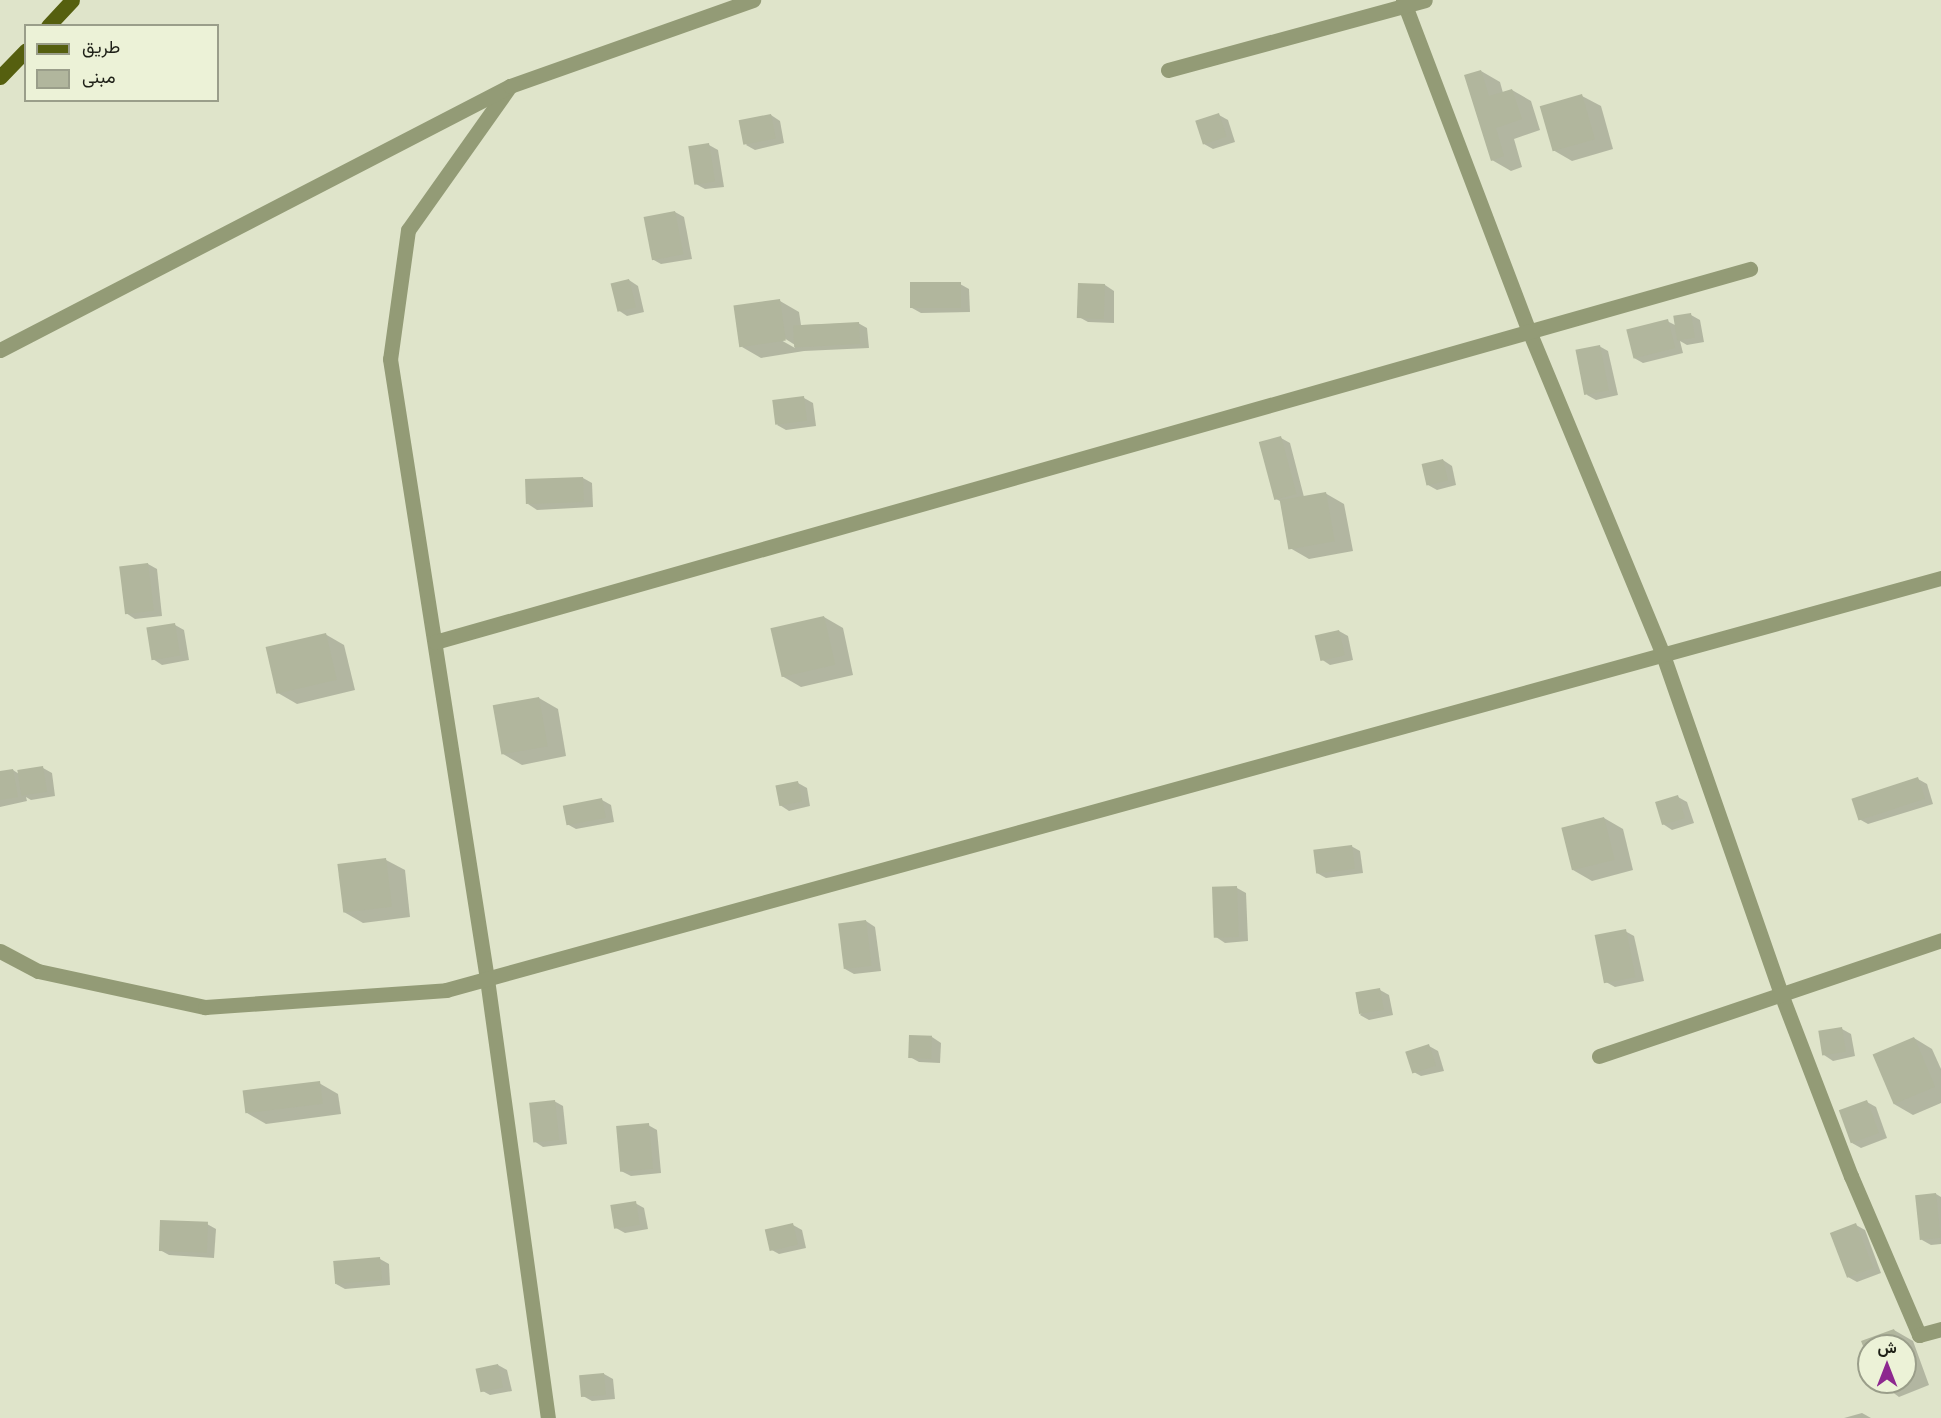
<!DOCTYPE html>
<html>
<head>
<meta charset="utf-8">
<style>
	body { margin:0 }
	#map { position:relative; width:1941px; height:1418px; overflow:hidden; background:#dfe4ca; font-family:Karla,Vazirmatn,sans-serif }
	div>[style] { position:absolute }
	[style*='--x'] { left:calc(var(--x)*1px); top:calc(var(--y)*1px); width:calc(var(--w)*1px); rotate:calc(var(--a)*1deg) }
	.shadow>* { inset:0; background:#0003 }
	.building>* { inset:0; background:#b1b69d; transform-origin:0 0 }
	.minor>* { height:15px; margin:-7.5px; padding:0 7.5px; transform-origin:7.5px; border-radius:7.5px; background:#939b76 }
	.primary>* { height:15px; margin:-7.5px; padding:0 7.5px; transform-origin:7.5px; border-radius:7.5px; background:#555f0f }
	span { translate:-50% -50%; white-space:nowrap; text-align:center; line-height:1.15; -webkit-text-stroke:4.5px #ecf2d7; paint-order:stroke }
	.legend { position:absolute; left:24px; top:24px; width:195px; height:78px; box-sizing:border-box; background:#ecf2d7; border:2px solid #9a9e8a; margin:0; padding:8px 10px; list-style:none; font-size:18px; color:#1e2017 }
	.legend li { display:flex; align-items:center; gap:12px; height:30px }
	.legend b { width:30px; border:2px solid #9a9e8a }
	.north { position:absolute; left:1857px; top:1334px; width:60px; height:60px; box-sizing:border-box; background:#ecf2d7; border:2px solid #9a9e8a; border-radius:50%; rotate:0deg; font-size:16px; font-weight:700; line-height:24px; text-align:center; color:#1e2017 }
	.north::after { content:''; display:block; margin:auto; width:21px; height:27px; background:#8d288f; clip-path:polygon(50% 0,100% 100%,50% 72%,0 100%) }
</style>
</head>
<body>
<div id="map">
	<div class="shadow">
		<i style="clip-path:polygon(1481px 71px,1500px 82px,1503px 93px,1512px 90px,1531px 101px,1540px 130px,1514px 139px,1522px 167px,1511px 171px,1492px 160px)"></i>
		<i style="clip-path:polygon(1582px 96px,1601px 106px,1613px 149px,1572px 161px,1553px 150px)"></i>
		<i style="clip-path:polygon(771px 115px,780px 121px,784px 143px,755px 150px,746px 145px)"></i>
		<i style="clip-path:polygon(1219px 115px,1228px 120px,1235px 142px,1213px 149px,1204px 144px)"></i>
		<i style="clip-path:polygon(709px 145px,718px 150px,724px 187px,705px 189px,696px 184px)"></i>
		<i style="clip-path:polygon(675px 212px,684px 217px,692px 259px,661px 264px,652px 259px)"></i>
		<i style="clip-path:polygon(629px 280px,638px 286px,644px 312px,627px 316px,618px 310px)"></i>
		<i style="clip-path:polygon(960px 284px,969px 289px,970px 312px,921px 313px,912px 308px)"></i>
		<i style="clip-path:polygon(1080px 285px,1105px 285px,1114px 291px,1114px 323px,1088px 322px,1079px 317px)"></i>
		<i style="clip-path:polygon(evenodd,780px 301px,799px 312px,801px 325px,858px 323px,867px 328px,869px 348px,804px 351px,761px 358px,742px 347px,780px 301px,781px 336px,795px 345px,795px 348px,779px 339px,781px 336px)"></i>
		<i style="clip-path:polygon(1691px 315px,1700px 320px,1704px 342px,1687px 345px,1680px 341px,1683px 353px,1643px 363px,1634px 358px,1667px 321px,1675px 325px)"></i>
		<i style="clip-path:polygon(1599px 346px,1608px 351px,1618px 395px,1596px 400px,1587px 395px)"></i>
		<i style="clip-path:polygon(804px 398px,813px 403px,816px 426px,786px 430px,777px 425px)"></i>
		<i style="clip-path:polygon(1281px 438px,1290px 443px,1304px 497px,1325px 493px,1344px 504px,1353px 551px,1309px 559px,1290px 548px,1282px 502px,1276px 499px)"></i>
		<i style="clip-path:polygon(1443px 460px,1452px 466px,1456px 485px,1437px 490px,1428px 485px)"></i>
		<i style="clip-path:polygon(583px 478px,592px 483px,593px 507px,537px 510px,528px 504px)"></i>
		<i style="clip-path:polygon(148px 564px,157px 569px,162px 616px,135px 619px,126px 613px)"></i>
		<i style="clip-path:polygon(824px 617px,843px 628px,853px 675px,801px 687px,782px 676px)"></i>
		<i style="clip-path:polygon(175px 625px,184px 630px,189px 660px,162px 665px,153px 659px)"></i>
		<i style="clip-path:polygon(1339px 631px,1348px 636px,1353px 660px,1330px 665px,1321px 659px)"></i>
		<i style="clip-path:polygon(325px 634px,344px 645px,355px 690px,297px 704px,278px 693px)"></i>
		<i style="clip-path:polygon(539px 698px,558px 709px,566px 756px,522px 765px,503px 754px)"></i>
		<i style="clip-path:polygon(43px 768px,52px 773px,55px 796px,31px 800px,26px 797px,27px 801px,0 807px,0 773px,13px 770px,19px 774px)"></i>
		<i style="clip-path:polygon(1918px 779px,1927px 784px,1933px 804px,1868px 824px,1859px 819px)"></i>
		<i style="clip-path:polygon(798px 783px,807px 788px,810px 806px,789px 811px,780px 805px)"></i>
		<i style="clip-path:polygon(1678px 797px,1687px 802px,1694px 823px,1672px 830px,1663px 824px)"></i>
		<i style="clip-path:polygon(602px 800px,611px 805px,614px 822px,576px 829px,567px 824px)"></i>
		<i style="clip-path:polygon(1604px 818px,1623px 829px,1633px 870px,1592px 881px,1573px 870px)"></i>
		<i style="clip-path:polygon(1351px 846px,1360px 851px,1363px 873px,1326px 878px,1317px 873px)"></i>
		<i style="clip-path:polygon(386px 860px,405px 870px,410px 917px,363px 923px,344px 912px)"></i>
		<i style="clip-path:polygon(1237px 888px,1246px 893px,1248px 941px,1225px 943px,1216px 937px)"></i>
		<i style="clip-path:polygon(866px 921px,875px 927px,881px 971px,854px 974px,845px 969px)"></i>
		<i style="clip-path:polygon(1625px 931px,1634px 936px,1644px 981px,1615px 987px,1606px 982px)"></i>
		<i style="clip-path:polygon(1380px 990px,1389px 995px,1393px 1015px,1369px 1020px,1360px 1015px)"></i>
		<i style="clip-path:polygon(1842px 1029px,1851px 1034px,1855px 1056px,1833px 1061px,1824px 1055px)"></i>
		<i style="clip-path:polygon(932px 1037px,941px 1043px,940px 1063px,919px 1062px,910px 1057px)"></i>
		<i style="clip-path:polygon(1914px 1038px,1932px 1049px,1941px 1069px,1941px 1103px,1913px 1115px,1894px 1104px)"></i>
		<i style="clip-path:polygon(1429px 1046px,1438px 1051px,1444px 1071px,1421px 1076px,1412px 1071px)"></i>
		<i style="clip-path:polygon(319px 1083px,338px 1094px,341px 1114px,266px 1124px,247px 1113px)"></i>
		<i style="clip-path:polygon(554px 1101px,563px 1106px,567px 1144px,543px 1147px,534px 1141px)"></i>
		<i style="clip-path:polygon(1867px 1102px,1876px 1107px,1887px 1138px,1861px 1148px,1852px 1143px)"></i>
		<i style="clip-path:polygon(648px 1125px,657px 1130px,661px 1173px,631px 1176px,621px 1171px)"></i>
		<i style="clip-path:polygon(1936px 1194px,1941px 1197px,1941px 1244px,1931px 1245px,1922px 1240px)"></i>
		<i style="clip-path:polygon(635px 1203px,644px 1208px,648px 1229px,625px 1233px,616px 1228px)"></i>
		<i style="clip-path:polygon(207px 1224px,216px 1229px,214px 1258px,169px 1255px,160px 1250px)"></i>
		<i style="clip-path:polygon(793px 1225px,802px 1230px,806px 1248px,779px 1254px,770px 1249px)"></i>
		<i style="clip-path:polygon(1856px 1225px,1865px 1230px,1881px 1273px,1857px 1282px,1848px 1277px)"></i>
		<i style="clip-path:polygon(380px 1259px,389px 1264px,390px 1285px,345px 1289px,336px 1284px)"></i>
		<i style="clip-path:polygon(1894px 1330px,1913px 1341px,1929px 1385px,1899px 1397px,1879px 1382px,1905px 1382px,1905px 1346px,1869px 1346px,1869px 1357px,1863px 1342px)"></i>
		<i style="clip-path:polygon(498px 1365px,507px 1370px,512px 1391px,490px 1395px,481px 1390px)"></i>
		<i style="clip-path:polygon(604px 1374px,613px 1379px,615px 1399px,592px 1401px,583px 1396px)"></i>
		<i style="clip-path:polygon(1862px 1413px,1871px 1418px,1844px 1418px)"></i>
	</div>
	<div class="building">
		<i style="clip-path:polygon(1481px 70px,1489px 96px,1512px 89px,1522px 119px,1496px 128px,1504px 156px,1491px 161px,1464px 75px)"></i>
		<i style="left:1582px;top:94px;width:47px;height:44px;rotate:74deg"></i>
		<i style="left:1219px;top:113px;width:25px;height:25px;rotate:72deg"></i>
		<i style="left:771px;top:114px;width:25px;height:33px;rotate:79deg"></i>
		<i style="left:709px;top:143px;width:39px;height:21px;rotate:81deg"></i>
		<i style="left:675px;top:211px;width:44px;height:32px;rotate:79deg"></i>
		<i style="left:629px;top:279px;width:29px;height:19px;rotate:76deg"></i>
		<i style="left:961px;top:282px;width:26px;height:51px;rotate:90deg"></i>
		<i style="left:1078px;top:283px;width:27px;height:35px;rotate:2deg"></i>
		<i style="left:780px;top:299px;width:42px;height:47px;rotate:82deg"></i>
		<i style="left:1691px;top:313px;width:25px;height:18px;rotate:81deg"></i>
		<i style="left:1668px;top:319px;width:30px;height:43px;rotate:76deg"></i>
		<i style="left:859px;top:322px;width:22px;height:66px;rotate:87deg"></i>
		<i style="left:1600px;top:345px;width:46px;height:25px;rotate:79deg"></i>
		<i style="left:804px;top:396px;width:25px;height:32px;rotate:83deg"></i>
		<i style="left:1281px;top:436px;width:60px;height:23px;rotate:75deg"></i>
		<i style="left:1443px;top:459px;width:22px;height:22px;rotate:77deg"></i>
		<i style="left:583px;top:477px;width:25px;height:58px;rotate:88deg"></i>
		<i style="left:1326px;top:492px;width:50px;height:47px;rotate:80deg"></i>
		<i style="left:148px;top:563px;width:48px;height:29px;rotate:83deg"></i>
		<i style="left:824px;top:616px;width:50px;height:55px;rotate:77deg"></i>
		<i style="left:175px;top:623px;width:33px;height:29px;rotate:81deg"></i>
		<i style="left:1339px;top:630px;width:26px;height:25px;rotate:77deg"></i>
		<i style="left:326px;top:633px;width:48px;height:62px;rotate:77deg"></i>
		<i style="left:539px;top:697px;width:50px;height:47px;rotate:80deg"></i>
		<i style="left:43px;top:766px;width:26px;height:26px;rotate:81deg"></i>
		<i style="clip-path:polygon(13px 769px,18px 797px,0 800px,0 771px)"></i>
		<i style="left:1918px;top:777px;width:23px;height:70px;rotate:72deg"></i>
		<i style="left:798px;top:781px;width:21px;height:23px;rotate:79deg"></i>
		<i style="left:1678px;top:795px;width:24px;height:24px;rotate:73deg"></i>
		<i style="left:602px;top:798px;width:20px;height:40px;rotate:79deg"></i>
		<i style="left:1604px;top:817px;width:44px;height:44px;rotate:76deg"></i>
		<i style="left:1352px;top:845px;width:24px;height:39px;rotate:83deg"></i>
		<i style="left:386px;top:858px;width:49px;height:49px;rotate:83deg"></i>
		<i style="left:1237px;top:886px;width:51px;height:25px;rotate:88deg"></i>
		<i style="left:866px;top:920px;width:46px;height:28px;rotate:83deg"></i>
		<i style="left:1626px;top:929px;width:49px;height:32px;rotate:79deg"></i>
		<i style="left:1380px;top:988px;width:22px;height:25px;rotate:80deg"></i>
		<i style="left:1842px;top:1027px;width:25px;height:24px;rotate:81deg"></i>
		<i style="left:909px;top:1035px;width:23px;height:23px;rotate:2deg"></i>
		<i style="left:1914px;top:1037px;width:54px;height:45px;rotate:67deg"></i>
		<i style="left:1429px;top:1044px;width:23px;height:25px;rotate:72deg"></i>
		<i style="left:320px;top:1081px;width:23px;height:78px;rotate:83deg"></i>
		<i style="left:555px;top:1100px;width:40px;height:26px;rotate:84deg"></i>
		<i style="left:1867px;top:1100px;width:35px;height:30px;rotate:70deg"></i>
		<i style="left:649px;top:1123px;width:46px;height:33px;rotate:85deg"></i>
		<i style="left:1936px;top:1193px;width:45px;height:21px;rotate:84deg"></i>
		<i style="left:636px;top:1201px;width:24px;height:26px;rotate:81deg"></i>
		<i style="left:160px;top:1220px;width:48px;height:31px;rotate:2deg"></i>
		<i style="left:793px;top:1223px;width:22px;height:29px;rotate:77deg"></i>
		<i style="left:1856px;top:1223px;width:48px;height:28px;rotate:69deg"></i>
		<i style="left:380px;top:1257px;width:23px;height:47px;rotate:85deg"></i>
		<i style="clip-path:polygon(1894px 1329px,1900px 1346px,1869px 1346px,1869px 1361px,1861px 1341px)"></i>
		<i style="left:498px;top:1364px;width:24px;height:23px;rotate:78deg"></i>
		<i style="left:604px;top:1373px;width:22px;height:25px;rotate:85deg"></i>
	</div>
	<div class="minor">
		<i style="--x:1403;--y:0;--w:354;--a:69.2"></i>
		<i style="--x:1529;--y:331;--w:351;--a:67.5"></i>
		<i style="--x:1663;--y:655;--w:359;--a:70.8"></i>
		<i style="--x:1781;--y:994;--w:195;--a:69"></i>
		<i style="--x:1851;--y:1176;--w:173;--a:66.8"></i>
		<i style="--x:1919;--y:1335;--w:23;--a:-15"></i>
		<i style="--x:1168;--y:70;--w:266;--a:-15.2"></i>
		<i style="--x:510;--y:86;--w:176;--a:125.3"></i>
		<i style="--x:408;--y:230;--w:130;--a:97.9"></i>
		<i style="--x:390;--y:359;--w:628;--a:81.11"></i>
		<i style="--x:487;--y:979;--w:443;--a:82.1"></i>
		<i style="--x:0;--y:350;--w:574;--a:-27.37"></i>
		<i style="--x:510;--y:86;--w:258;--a:-19.5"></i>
		<i style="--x:435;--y:642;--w:1367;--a:-15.84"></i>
		<i style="--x:0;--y:951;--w:43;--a:27.8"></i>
		<i style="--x:38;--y:971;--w:171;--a:12.2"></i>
		<i style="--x:205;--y:1007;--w:242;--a:-4"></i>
		<i style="--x:446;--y:990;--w:1551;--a:-15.41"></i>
		<i style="--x:1599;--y:1056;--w:361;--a:-18.7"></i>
	</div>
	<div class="primary">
		<i style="--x:48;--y:26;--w:35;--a:-47"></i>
		<i style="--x:0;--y:77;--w:37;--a:-46"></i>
	</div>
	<ul class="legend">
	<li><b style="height:8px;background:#555f0f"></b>طريق</li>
	<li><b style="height:16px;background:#b1b69d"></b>مبنى</li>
	</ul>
	<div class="north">ش</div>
</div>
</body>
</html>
